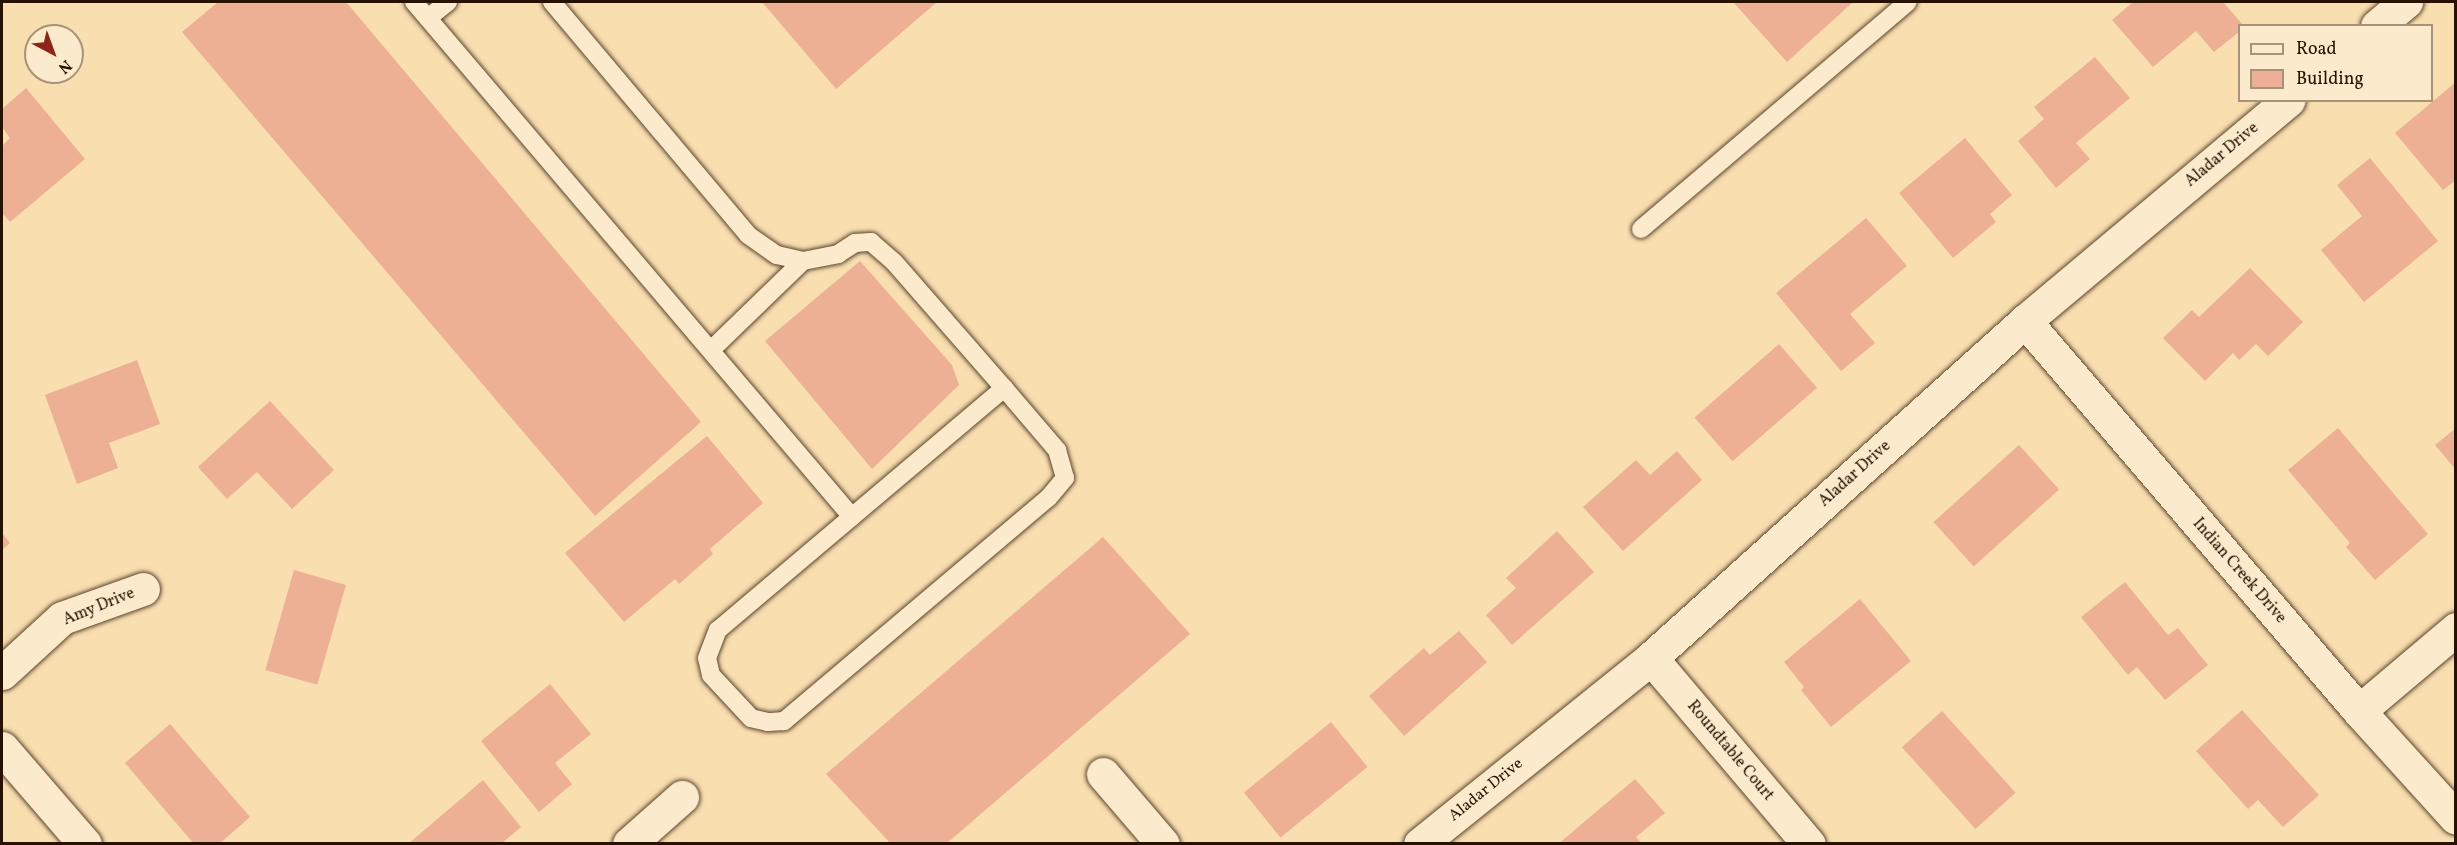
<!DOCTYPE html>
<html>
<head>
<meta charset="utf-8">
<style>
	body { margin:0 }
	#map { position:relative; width:2457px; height:845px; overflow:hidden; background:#f9deb0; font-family:Vollkorn,serif }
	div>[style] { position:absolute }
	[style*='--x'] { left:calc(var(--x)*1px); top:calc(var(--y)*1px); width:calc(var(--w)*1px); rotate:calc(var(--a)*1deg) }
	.building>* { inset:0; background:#edb095; transform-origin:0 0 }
	.roads { filter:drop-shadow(0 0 2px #5c442c) drop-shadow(0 0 2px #5c442c) }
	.service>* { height:18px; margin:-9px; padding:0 9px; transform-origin:9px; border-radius:9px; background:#fbeacc }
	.minor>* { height:33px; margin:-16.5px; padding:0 16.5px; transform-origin:16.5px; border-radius:16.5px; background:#fbeacc }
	span { translate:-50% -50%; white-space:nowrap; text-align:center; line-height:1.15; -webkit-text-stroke:5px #fbeacc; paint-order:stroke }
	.street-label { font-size:16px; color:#271100 }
	.frame { position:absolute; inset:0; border:3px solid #271100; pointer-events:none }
	.legend { position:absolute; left:2238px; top:24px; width:195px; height:78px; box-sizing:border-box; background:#fbeacc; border:2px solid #a6937a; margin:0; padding:8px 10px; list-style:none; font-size:18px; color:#271100 }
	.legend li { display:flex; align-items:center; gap:12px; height:30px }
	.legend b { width:30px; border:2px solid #a6937a }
	.north { position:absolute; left:24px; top:24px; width:60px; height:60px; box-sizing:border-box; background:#fbeacc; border:2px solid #a6937a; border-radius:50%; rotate:139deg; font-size:16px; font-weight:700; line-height:24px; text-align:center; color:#271100 }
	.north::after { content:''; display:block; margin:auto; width:21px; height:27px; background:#8f2418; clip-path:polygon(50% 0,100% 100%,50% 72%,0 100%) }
</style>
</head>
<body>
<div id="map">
	<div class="building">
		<i style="clip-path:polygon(218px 2px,346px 2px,701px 422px,595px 516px,182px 32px)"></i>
		<i style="clip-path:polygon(762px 2px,937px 2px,836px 89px)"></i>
		<i style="clip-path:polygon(1733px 2px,1853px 2px,1787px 62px)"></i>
		<i style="clip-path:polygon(2133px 2px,2223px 2px,2244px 26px,2240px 26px,2240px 31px,2214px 52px,2196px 31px,2153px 67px,2112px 20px)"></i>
		<i style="clip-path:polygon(2095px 57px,2130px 98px,2076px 143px,2090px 159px,2056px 188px,2018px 141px,2044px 119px,2034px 107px)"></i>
		<i style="clip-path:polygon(2456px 82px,2456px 180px,2443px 190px,2395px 133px)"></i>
		<i style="clip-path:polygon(26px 88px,85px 159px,10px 222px,2px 213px,2px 146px,10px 138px,2px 127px,2px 109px)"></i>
		<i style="clip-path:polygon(1965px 138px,2012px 195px,1990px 214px,1996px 222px,1953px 258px,1899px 193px)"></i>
		<i style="clip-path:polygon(2370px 158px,2438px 241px,2364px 302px,2321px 250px,2362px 216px,2337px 185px)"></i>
		<i style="clip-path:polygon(1866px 218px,1907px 266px,1850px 314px,1875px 343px,1841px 371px,1776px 293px)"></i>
		<i style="clip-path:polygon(860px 261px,952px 365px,959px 385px,872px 469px,765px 341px)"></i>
		<i style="clip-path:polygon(2250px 268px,2303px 322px,2268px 356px,2256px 344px,2239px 360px,2233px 353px,2205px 381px,2163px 338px,2192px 310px,2199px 317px)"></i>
		<i style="left:1779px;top:344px;width:58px;height:112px;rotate:49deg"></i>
		<i style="clip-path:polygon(137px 360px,160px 424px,109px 443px,118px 468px,77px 484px,45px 395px)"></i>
		<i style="clip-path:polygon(270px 401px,334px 470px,292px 509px,257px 472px,227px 499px,198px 467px)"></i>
		<i style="clip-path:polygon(2338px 428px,2428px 534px,2375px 580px,2346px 547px,2350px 543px,2288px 470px)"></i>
		<i style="clip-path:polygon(2456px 428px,2456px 470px,2435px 445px)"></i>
		<i style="clip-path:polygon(707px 436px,763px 503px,710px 549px,713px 554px,679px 584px,675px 579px,624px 622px,565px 553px)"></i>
		<i style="left:2019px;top:445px;width:60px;height:115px;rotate:48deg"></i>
		<i style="clip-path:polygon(1677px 451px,1702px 480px,1623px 551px,1583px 507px,1636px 460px,1650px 475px)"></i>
		<i style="clip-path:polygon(1557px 531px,1594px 572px,1512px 645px,1486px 615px,1516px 588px,1506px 578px)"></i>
		<i style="clip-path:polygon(2px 533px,10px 543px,2px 550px)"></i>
		<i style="clip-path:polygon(1103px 537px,1190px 634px,946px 844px,891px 844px,826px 774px)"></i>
		<i style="left:294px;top:570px;width:54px;height:104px;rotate:16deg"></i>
		<i style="clip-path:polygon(2125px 582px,2168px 635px,2178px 628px,2208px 665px,2165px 700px,2137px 667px,2128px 675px,2081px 617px)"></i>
		<i style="clip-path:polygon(1860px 599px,1911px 661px,1831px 727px,1801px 690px,1804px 687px,1784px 662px)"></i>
		<i style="clip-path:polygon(1459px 631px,1487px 662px,1404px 736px,1369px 696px,1424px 648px,1430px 655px)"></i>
		<i style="clip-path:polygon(550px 684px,591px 734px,555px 763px,572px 784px,539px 812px,481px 741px)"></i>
		<i style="clip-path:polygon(2242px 710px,2319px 795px,2283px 827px,2258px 800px,2248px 809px,2196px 751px)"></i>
		<i style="left:1942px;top:711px;width:110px;height:54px;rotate:48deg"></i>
		<i style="left:1331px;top:722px;width:58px;height:112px;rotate:51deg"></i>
		<i style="clip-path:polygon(170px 724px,250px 817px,219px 844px,194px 844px,125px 763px)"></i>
		<i style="clip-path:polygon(1635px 779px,1665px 813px,1636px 837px,1642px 844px,1558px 844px)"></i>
		<i style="clip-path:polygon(483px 780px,521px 827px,501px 844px,408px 844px)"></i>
	</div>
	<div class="roads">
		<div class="service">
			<i style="--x:414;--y:2;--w:676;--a:49.62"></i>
			<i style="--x:552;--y:2;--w:304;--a:49.9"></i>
			<i style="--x:748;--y:235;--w:35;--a:35"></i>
			<i style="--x:777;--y:255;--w:27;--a:13"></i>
			<i style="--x:803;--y:261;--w:36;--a:-11"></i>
			<i style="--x:838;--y:254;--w:20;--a:-33"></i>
			<i style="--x:855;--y:243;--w:16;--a:-4"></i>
			<i style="--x:871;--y:242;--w:30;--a:41"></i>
			<i style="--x:894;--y:262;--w:167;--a:48.9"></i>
			<i style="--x:1004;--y:388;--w:82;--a:49.5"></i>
			<i style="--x:1057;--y:450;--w:29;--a:74"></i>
			<i style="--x:1065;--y:478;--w:26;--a:130"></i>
			<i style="--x:1048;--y:498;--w:346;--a:139.8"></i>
			<i style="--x:784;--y:721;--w:16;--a:176"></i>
			<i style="--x:768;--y:722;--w:17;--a:-167"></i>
			<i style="--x:751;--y:718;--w:59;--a:-132.9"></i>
			<i style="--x:711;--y:675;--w:17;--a:-103"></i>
			<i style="--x:707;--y:658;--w:30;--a:-69"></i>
			<i style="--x:718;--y:630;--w:375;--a:-40.2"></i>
			<i style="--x:428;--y:18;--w:26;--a:-39"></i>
			<i style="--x:1641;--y:229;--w:350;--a:-40.4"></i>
			<i style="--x:711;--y:350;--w:128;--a:-44.1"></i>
		</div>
		<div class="minor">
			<i style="--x:2377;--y:26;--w:38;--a:-40"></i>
			<i style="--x:2025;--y:321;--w:513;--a:49.42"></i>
			<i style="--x:2359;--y:711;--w:144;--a:47.8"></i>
			<i style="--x:1651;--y:658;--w:244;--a:49.7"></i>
			<i style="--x:2;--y:673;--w:81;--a:-42.5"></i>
			<i style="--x:62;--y:618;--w:86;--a:-19.7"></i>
			<i style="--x:2359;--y:711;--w:127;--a:-40.2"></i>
			<i style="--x:2;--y:748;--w:127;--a:49.2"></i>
			<i style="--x:1103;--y:774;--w:92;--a:49.4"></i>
			<i style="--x:629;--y:844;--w:71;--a:-41.6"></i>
			<i style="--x:1420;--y:844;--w:297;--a:-38.8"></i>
			<i style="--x:1651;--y:658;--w:503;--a:-42.02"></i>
			<i style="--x:2025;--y:321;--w:344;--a:-40"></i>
		</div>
	</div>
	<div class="street-label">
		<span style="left:2222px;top:155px;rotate:-40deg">Aladar Drive</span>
		<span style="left:1855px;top:474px;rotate:-42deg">Aladar Drive</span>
		<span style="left:2239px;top:571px;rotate:49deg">Indian Creek Drive</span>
		<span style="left:99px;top:607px;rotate:-22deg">Amy Drive</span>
		<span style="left:1730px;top:751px;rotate:50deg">Roundtable Court</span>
		<span style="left:1486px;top:790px;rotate:-39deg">Aladar Drive</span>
	</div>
	<div class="frame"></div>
	<ul class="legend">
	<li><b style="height:8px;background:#fbeacc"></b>Road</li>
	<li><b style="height:16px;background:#edb095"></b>Building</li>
	</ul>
	<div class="north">N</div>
</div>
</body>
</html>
